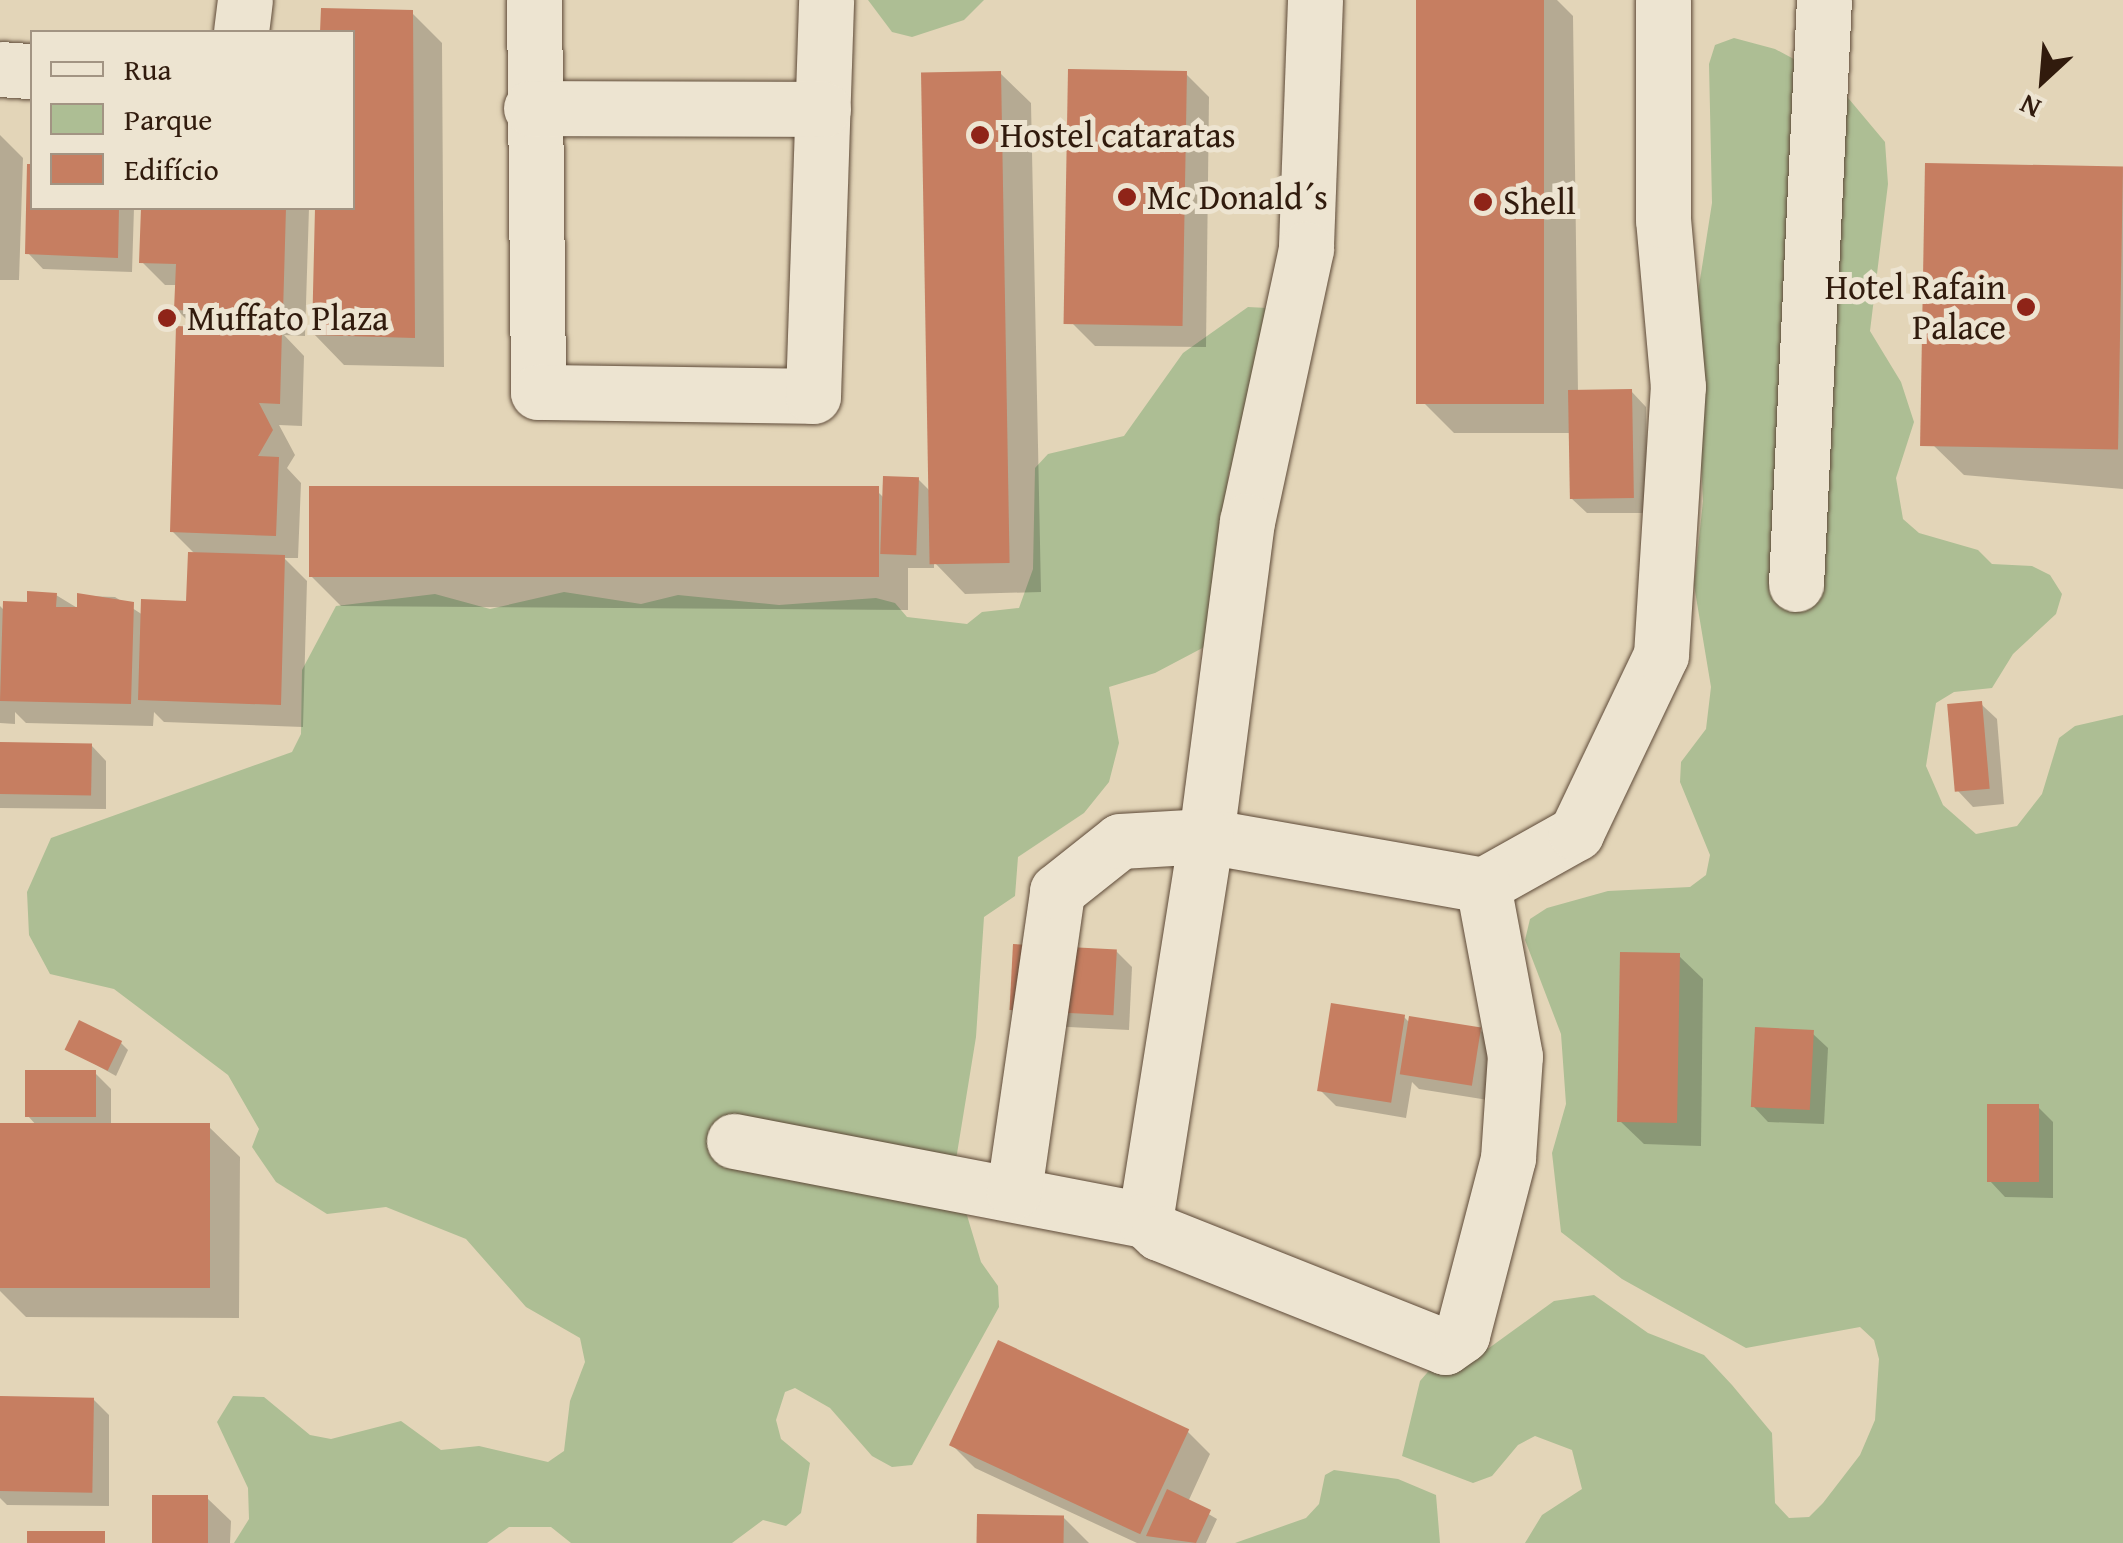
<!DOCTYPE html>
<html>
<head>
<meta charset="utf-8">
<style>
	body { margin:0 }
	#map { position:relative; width:2123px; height:1543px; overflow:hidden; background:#e3d5b8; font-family:"Gentium Book Plus",serif }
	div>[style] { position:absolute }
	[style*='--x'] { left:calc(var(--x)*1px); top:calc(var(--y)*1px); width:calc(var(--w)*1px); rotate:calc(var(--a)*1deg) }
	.green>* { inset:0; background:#adbe94 }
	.shadow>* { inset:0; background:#0003 }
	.building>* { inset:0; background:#c67e61; transform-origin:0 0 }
	.roads { filter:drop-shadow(0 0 2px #5e4a38) drop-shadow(0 0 2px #5e4a38) }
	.minor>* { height:55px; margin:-27.5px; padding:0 27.5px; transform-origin:27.5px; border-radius:27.5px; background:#ede4d1 }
	.dots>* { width:28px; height:28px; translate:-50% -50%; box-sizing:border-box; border:5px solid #ede4d1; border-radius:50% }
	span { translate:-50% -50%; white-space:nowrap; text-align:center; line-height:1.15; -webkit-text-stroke:10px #ede4d1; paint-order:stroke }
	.poi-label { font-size:35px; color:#311b0d }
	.left { translate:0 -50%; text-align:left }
	.right { translate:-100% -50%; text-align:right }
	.legend { position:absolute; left:30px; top:30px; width:325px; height:180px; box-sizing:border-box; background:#ede4d1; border:2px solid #a29483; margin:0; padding:12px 18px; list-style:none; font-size:30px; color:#311b0d }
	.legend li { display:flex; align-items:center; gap:20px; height:50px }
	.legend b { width:50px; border:2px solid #a29483 }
	.north { position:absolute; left:1993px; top:30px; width:100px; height:100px; -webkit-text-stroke:8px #ede4d1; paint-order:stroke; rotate:206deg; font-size:28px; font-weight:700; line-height:40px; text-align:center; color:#311b0d }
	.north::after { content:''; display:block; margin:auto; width:35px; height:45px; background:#311b0d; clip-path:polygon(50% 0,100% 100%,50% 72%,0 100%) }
</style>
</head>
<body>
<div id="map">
	<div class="green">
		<i style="clip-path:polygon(868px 0,984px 0,964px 20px,912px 37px,892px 32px)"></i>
		<i style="clip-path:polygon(1734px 38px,1775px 49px,1833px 80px,1885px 142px,1888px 184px,1870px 331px,1901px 382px,1914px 422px,1896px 478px,1903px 519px,1919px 533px,1978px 550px,1992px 564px,2032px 566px,2050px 575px,2062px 594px,2056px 614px,2013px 654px,1992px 688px,1954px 692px,1936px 703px,1926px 766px,1943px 805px,1976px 834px,2017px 826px,2042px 794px,2059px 738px,2075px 726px,2123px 715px,2123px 1543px,1525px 1543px,1542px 1515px,1582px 1489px,1572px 1450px,1535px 1436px,1518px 1445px,1492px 1476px,1473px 1483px,1402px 1456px,1420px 1381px,1433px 1366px,1489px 1348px,1554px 1301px,1594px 1295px,1648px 1333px,1704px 1355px,1732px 1385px,1772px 1433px,1775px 1503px,1789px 1518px,1809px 1517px,1823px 1503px,1860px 1455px,1875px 1420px,1879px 1359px,1874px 1340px,1860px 1327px,1746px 1348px,1622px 1279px,1561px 1232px,1552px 1153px,1566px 1104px,1561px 1034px,1525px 940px,1530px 919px,1547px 908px,1608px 891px,1690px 887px,1706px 875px,1710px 855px,1680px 782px,1681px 762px,1706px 729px,1711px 687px,1694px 585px,1703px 501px,1694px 318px,1712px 203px,1709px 64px,1715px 45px)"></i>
		<i style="clip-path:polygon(1248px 307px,1267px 308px,1245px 456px,1229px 471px,1210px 644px,1155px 673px,1109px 687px,1119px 743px,1109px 782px,1084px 813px,1018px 857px,1015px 896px,984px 917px,976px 1037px,954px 1172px,981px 1262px,998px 1286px,999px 1307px,912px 1465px,892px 1467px,872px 1456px,830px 1408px,795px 1388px,785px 1392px,776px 1420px,781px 1439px,810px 1463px,801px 1513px,786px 1526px,763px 1520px,732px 1543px,571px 1543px,551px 1527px,509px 1527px,487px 1543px,234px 1543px,249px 1519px,248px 1488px,217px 1422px,233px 1396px,264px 1397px,310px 1435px,331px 1439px,401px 1421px,441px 1450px,479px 1446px,548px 1462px,564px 1451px,570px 1401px,585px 1362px,580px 1338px,526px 1307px,466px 1239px,386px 1207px,327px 1214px,276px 1182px,252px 1147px,259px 1129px,228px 1075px,114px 989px,50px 974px,29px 935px,27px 892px,51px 838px,292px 752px,301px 734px,302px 670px,336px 606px,435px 594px,490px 609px,564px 592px,641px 604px,678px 595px,779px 605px,876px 598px,895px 603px,907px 617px,967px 624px,982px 612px,1019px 608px,1033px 569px,1035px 468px,1048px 454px,1124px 436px,1183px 353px)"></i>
		<i style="clip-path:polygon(1334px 1470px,1398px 1479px,1436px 1495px,1440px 1543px,1235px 1543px,1306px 1518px,1319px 1504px,1325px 1475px)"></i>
	</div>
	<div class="shadow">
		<i style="clip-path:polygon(1418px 0,1557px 0,1573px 16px,1578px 392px,1631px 391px,1646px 407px,1648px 513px,1587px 513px,1571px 498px,1571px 433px,1454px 433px,1424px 403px)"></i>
		<i style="clip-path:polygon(323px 11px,412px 13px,442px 43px,444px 367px,344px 365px,314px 334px,318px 208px,352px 208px,352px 32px,322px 32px)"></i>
		<i style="clip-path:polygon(1000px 73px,1031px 103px,1041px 592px,965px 594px,934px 562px,934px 568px,908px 568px,908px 610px,341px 606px,311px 576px,878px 492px,886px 500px,918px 479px,934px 495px)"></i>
		<i style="clip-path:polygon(1186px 74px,1209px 97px,1206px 347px,1095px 346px,1072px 323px)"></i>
		<i style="clip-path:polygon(0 135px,23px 158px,19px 280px,0 280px)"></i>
		<i style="clip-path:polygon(29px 167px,32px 208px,134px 208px,132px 272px,43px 269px,28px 253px)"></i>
		<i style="clip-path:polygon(2123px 169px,2123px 489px,1964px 475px,1933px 445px)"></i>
		<i style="clip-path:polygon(143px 208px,309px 208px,305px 336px,284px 335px,304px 356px,302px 426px,279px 425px,295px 455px,287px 468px,301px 483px,298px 558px,284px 558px,307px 581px,303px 727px,164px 722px,154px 712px,153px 726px,26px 723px,15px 712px,15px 724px,0 723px,0 606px,5px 611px,56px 595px,79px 609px,80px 596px,115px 597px,143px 615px,189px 603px,195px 554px,172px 531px,196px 329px,176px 309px,177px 285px,165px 285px,142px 262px)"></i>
		<i style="clip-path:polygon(1981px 704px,1997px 719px,2004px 804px,1973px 807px,1958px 791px)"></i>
		<i style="clip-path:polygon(0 745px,91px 745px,106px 761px,106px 809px,0 808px)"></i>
		<i style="clip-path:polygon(1116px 951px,1132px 967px,1129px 1030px,1028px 1025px)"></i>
		<i style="clip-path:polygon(1679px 956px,1703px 979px,1701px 1146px,1644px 1144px,1620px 1121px)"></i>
		<i style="clip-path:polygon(1404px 1017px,1411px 1024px,1480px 1030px,1496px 1046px,1488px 1100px,1419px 1089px,1412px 1082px,1406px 1118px,1336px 1106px,1320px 1090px)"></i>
		<i style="clip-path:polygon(1812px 1033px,1828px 1048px,1824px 1124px,1768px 1122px,1753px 1106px)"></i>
		<i style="clip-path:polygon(121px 1043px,128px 1050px,116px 1076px,68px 1049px)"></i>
		<i style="clip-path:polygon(95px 1073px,111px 1089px,111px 1126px,209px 1127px,240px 1157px,239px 1318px,26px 1317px,0 1291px,0 1125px,37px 1126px,28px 1116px)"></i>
		<i style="clip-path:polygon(2038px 1107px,2053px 1122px,2053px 1198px,2005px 1197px,1990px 1181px)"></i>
		<i style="clip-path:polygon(0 1399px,93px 1399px,109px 1415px,109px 1506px,7px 1505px,0 1498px)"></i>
		<i style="clip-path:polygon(1187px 1431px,1210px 1454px,1188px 1502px,1217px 1519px,1206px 1543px,1137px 1543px,975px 1468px,952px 1445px)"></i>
		<i style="clip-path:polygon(207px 1498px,231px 1521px,230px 1543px,154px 1543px)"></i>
		<i style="clip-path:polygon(1063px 1517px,1089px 1543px,979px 1543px)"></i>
	</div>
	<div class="building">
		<i style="left:1416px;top:0;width:128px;height:404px"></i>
		<i style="clip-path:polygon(321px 8px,413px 10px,415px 338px,312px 335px,315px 208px,352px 208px,352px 32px,320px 32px)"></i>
		<i style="left:1068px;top:69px;width:119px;height:255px;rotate:1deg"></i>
		<i style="left:1001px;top:71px;width:492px;height:80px;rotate:89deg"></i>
		<i style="left:1925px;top:163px;width:198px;height:283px;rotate:1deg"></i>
		<i style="clip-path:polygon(27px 164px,32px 164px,32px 208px,119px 208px,118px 258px,25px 254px)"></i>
		<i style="clip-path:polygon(141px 208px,286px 208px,283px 313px,174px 310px,176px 264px,139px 263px)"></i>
		<i style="clip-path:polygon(176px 326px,282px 330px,280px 404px,259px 403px,273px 430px,258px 456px,279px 457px,276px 536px,170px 532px)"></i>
		<i style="left:1632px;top:389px;width:109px;height:64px;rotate:89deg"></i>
		<i style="left:883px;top:476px;width:36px;height:78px;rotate:2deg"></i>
		<i style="left:309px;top:486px;width:570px;height:91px"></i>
		<i style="clip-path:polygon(188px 552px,285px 555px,281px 705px,138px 700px,141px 599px,186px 601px)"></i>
		<i style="clip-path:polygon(27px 591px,57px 593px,56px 607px,77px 607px,77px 593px,134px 602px,131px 704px,0 701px,3px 601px,27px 602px)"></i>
		<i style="left:1982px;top:701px;width:88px;height:35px;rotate:85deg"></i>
		<i style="left:0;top:742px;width:92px;height:52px;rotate:1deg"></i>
		<i style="left:1013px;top:944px;width:104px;height:66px;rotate:3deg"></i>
		<i style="left:1620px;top:952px;width:60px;height:170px;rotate:1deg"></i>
		<i style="left:1331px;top:1003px;width:75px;height:89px;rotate:9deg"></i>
		<i style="left:1409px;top:1016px;width:73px;height:59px;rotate:9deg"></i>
		<i style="left:79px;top:1020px;width:48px;height:33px;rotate:26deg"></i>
		<i style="left:1755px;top:1027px;width:59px;height:80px;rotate:3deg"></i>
		<i style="left:25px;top:1070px;width:71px;height:47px"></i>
		<i style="left:1987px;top:1104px;width:52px;height:78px"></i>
		<i style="left:0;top:1123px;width:210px;height:165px"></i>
		<i style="left:998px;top:1340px;width:211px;height:116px;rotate:25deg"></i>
		<i style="left:0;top:1396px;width:94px;height:95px;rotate:1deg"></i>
		<i style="clip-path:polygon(1167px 1489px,1211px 1510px,1196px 1543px,1146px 1536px)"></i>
		<i style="left:152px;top:1495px;width:56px;height:48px"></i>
		<i style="left:977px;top:1514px;width:87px;height:29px;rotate:1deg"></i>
		<i style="left:27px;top:1531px;width:78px;height:12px"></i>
	</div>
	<div class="roads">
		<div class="minor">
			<i style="--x:534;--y:0;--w:392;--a:89.4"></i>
			<i style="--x:538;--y:392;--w:275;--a:0.8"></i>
			<i style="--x:813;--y:396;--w:396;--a:-88.1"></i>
			<i style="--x:1315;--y:0;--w:249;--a:92.1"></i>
			<i style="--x:1306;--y:249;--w:278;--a:102.2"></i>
			<i style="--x:1247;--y:521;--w:318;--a:97.4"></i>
			<i style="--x:1206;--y:836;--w:281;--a:10"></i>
			<i style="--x:1483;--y:885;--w:107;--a:-29.2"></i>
			<i style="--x:1576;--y:833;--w:197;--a:-64.5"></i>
			<i style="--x:1661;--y:655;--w:269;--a:-86.4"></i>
			<i style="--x:1678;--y:387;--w:168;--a:-95.1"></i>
			<i style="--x:1663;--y:220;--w:220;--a:-90"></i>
			<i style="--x:241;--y:32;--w:32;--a:-83"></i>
			<i style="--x:0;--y:69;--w:32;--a:4"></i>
			<i style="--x:531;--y:108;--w:292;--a:0.2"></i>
			<i style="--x:1796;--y:584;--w:585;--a:-87.26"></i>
			<i style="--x:734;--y:1141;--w:419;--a:10.9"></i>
			<i style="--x:1014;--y:1191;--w:303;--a:-81.8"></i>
			<i style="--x:1057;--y:891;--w:80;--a:-38.4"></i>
			<i style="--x:1120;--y:841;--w:86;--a:-3.3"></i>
			<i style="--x:1206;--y:836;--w:389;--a:99"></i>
			<i style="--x:1145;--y:1220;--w:19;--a:43"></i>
			<i style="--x:1159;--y:1233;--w:308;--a:21.7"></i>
			<i style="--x:1445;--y:1347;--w:21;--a:-35"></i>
			<i style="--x:1462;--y:1335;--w:183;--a:-75.4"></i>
			<i style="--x:1508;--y:1158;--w:102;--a:-86.1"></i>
			<i style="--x:1515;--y:1056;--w:174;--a:-100.6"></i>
		</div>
	</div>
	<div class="dots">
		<i style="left:980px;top:135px;background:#8f2418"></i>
		<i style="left:1127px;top:197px;background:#8f2418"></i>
		<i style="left:1483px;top:202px;background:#8f2418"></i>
		<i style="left:2026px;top:307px;background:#8f2418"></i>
		<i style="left:167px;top:318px;background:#8f2418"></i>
	</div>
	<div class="poi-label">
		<span class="left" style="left:1000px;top:135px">Hostel cataratas</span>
		<span class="left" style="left:1147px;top:197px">Mc Donald´s</span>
		<span class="left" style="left:1503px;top:202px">Shell</span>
		<span class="right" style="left:2006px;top:307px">Hotel Rafain<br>Palace</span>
		<span class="left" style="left:187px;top:318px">Muffato Plaza</span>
	</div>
	<ul class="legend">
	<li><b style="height:12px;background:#ede4d1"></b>Rua</li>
	<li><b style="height:28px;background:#adbe94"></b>Parque</li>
	<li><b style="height:28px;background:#c67e61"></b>Edifício</li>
	</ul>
	<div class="north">N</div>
</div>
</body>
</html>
